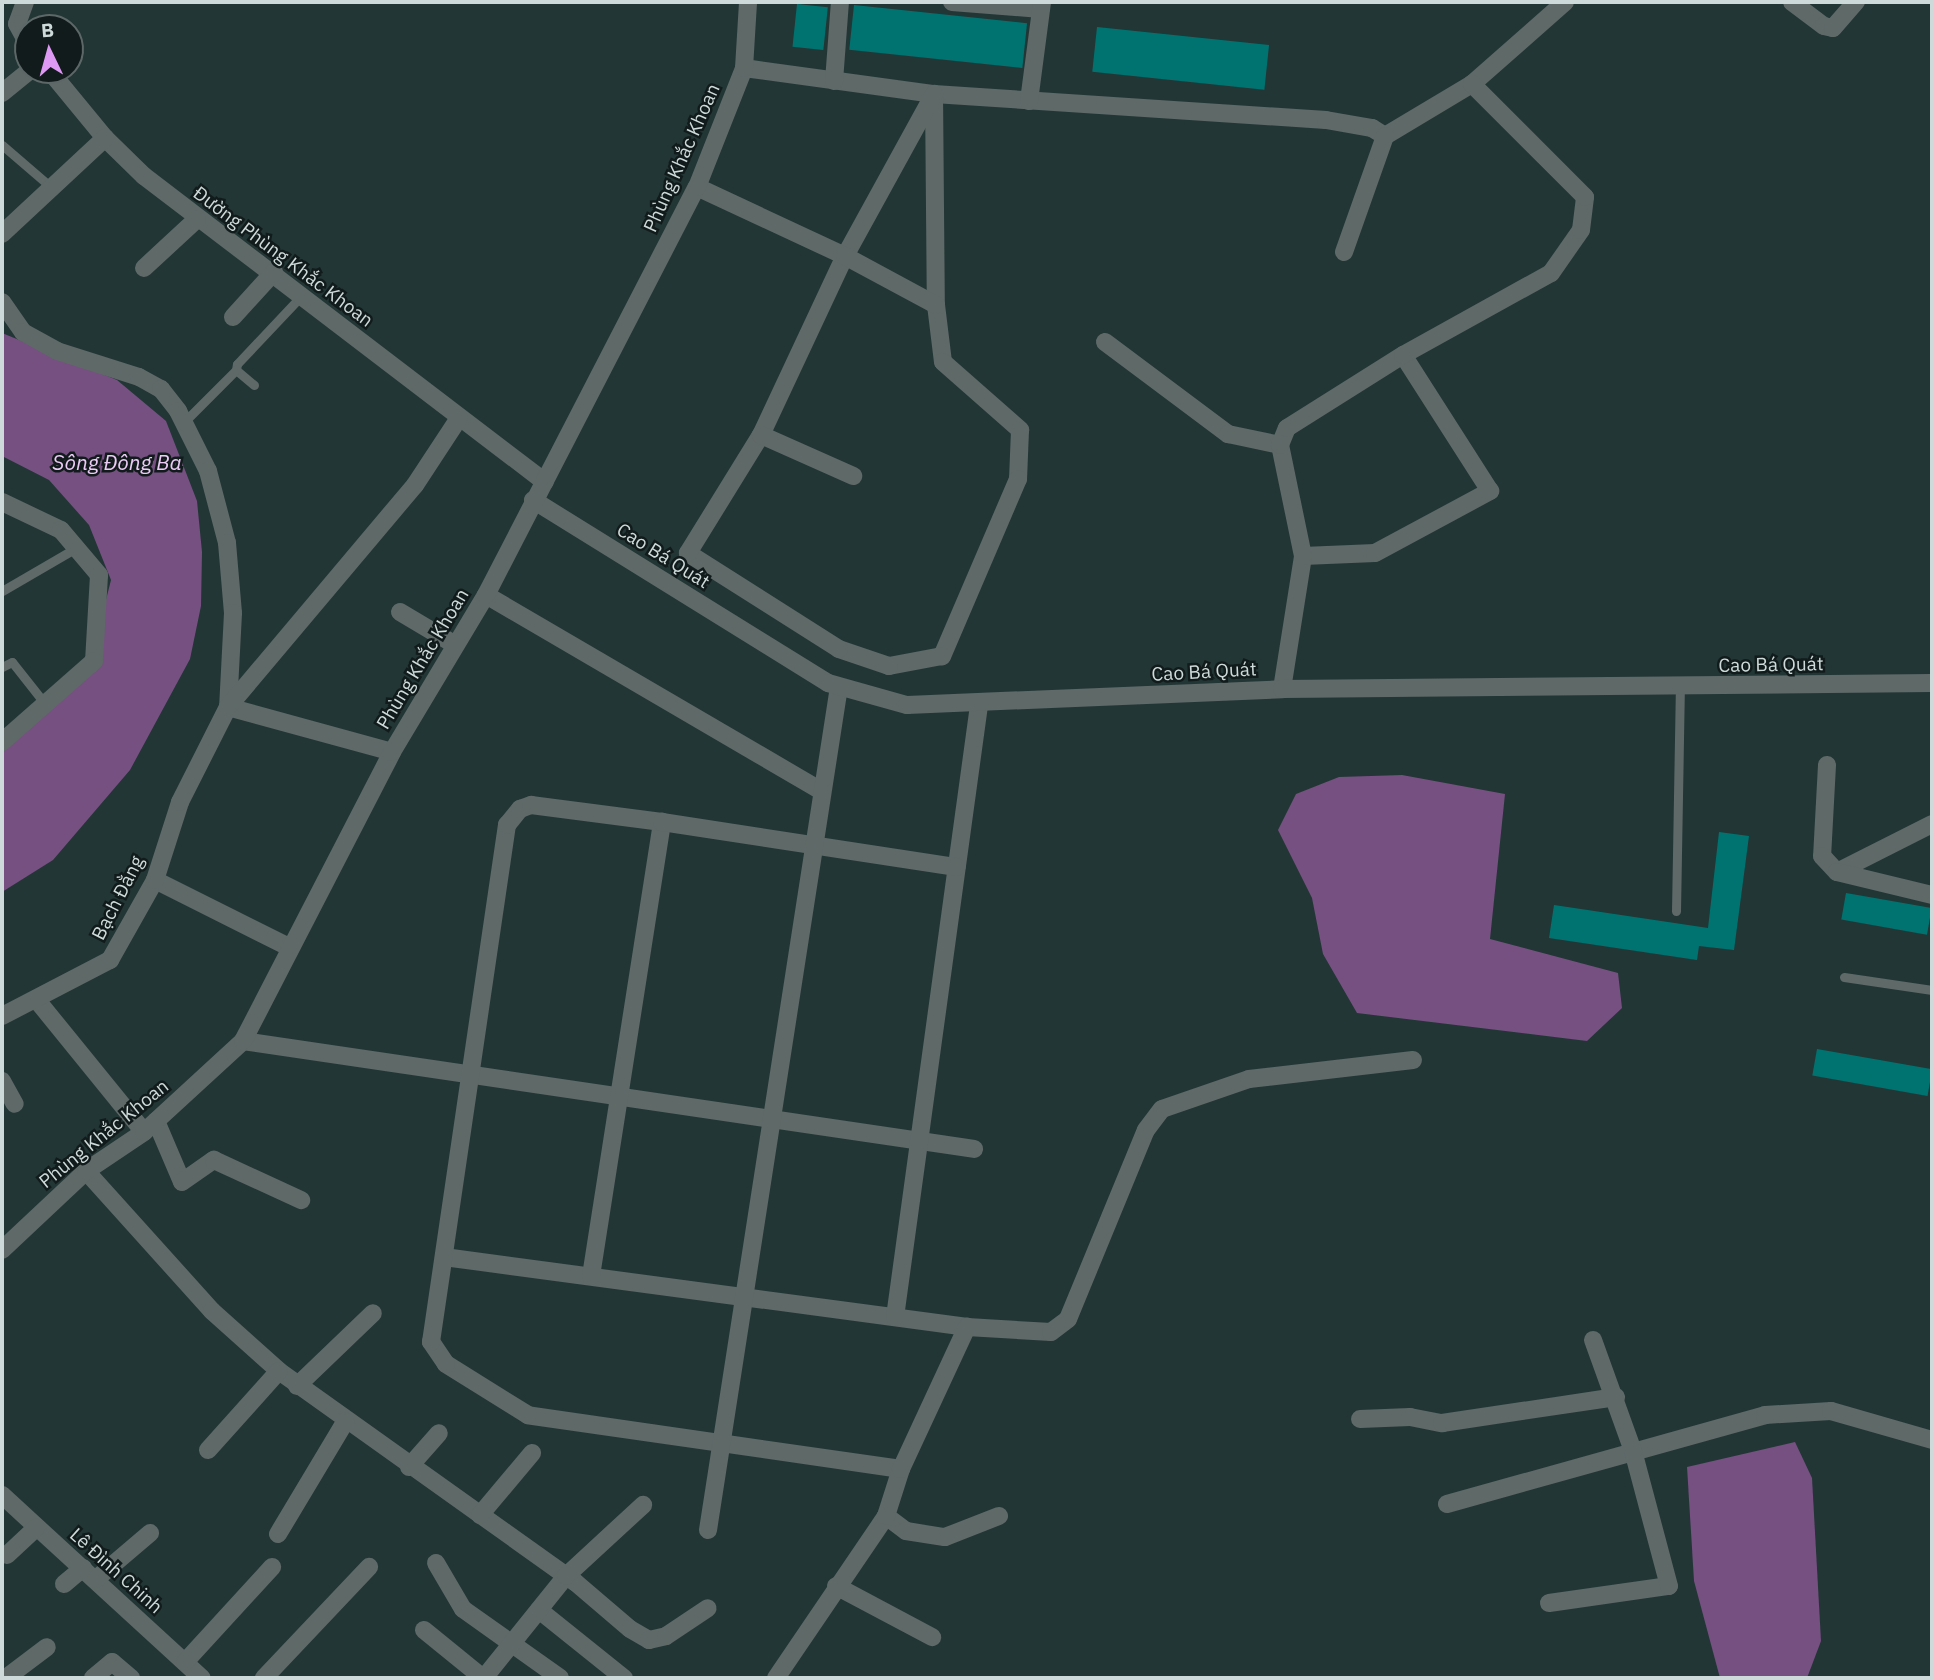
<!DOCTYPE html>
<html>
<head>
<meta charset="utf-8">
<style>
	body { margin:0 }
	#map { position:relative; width:1934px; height:1680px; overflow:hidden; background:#223635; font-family:"IBM Plex Sans",sans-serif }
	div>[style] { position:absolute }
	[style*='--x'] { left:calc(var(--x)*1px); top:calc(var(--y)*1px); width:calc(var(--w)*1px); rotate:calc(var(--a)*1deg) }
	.water>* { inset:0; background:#755081 }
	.building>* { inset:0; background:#007371; transform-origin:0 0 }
	.service>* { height:9px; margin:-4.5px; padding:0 4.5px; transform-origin:4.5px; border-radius:4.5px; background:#5f6968 }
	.minor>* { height:18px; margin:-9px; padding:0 9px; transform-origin:9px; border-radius:9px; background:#5f6968 }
	.tertiary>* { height:18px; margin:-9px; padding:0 9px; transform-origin:9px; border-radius:9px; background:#5f6968 }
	span { translate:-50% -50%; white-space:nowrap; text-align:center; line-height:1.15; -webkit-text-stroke:5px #121b1b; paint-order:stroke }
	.street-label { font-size:19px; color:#cedad9 }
	.water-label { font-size:21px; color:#eccbf7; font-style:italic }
	.frame { position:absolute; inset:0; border:4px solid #cedad9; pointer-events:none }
	.north { position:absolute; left:14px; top:14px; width:70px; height:70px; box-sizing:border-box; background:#121b1b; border:2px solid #5d6767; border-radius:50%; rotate:355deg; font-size:19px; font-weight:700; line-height:28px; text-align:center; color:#cedad9 }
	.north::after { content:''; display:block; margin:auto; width:24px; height:32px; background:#dd99f3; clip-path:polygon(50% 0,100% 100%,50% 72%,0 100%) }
</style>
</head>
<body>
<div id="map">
	<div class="water">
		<i style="clip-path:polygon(2px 333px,117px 380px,166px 421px,197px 501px,202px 552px,201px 606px,190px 659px,130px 770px,53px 860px,2px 892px,2px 745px,63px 699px,97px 635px,111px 580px,89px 525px,49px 480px,2px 456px)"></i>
		<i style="clip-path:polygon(1402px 775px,1505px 794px,1490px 939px,1618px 973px,1622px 1008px,1587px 1041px,1357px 1013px,1323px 954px,1312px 898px,1278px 830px,1296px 794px,1339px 777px)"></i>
		<i style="clip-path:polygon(1795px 1442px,1812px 1478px,1821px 1641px,1807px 1678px,1720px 1678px,1694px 1581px,1687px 1467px)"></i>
	</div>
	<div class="building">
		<i style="left:797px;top:4px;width:31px;height:43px;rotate:6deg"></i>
		<i style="left:854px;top:5px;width:174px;height:45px;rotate:6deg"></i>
		<i style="left:1097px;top:27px;width:173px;height:45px;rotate:6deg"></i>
		<i style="clip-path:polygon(1719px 832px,1749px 836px,1734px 950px,1699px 946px,1697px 960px,1549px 938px,1554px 905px,1708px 928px)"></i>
		<i style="left:1846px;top:893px;width:87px;height:27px;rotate:10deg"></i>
		<i style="left:1817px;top:1049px;width:117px;height:27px;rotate:10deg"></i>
	</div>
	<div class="service">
		<i style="--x:2;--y:145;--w:65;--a:40.6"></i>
		<i style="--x:254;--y:385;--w:23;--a:-140"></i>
		<i style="--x:236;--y:370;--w:6;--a:-81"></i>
		<i style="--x:237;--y:364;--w:93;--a:-46.7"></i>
		<i style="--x:184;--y:422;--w:74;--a:-45"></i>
		<i style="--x:2;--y:591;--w:86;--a:-30.2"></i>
		<i style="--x:2;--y:667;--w:11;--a:-27"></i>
		<i style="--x:12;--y:662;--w:55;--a:51.7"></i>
		<i style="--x:1676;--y:911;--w:223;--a:-89"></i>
		<i style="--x:1844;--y:977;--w:89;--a:8.4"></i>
	</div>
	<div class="minor">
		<i style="--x:25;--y:2;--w:23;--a:110"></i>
		<i style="--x:17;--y:24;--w:23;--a:61"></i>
		<i style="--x:952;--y:2;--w:89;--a:4.5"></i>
		<i style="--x:1792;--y:2;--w:40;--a:37"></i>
		<i style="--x:1824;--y:26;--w:9;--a:13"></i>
		<i style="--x:1833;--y:28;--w:35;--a:-49"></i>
		<i style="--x:744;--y:68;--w:192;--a:7.8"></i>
		<i style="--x:934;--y:94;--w:393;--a:3.8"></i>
		<i style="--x:1326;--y:120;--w:47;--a:9.9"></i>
		<i style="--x:1372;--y:128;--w:15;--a:32"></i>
		<i style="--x:1385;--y:136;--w:101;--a:-30.9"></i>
		<i style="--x:1472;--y:84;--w:124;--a:-41.4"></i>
		<i style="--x:49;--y:70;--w:88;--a:50.5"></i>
		<i style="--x:105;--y:138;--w:54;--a:44.3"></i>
		<i style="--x:144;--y:176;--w:504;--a:37.35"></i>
		<i style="--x:834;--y:81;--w:79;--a:-85.7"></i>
		<i style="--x:2;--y:93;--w:36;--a:-39"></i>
		<i style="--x:934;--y:94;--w:211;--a:89.5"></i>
		<i style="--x:936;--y:305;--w:57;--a:83"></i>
		<i style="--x:943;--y:362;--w:103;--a:41.4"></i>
		<i style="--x:1020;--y:430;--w:49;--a:92.3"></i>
		<i style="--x:1018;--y:479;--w:193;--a:113.2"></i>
		<i style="--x:942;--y:656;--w:54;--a:169.3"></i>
		<i style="--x:889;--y:666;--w:53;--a:-161.2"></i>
		<i style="--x:839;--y:649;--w:179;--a:-147.6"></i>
		<i style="--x:688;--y:553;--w:139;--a:-58.3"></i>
		<i style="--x:761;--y:435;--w:198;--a:-64.9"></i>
		<i style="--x:845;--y:256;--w:185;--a:-61.2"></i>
		<i style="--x:1029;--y:101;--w:100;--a:-82.5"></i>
		<i style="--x:697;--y:187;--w:163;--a:25"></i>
		<i style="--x:845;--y:256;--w:103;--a:28.3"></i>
		<i style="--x:2;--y:234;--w:141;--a:-43"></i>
		<i style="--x:1344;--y:252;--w:123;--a:-70.5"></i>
		<i style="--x:144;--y:268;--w:72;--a:-42.8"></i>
		<i style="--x:2;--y:302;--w:37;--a:55"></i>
		<i style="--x:23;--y:332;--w:39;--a:29"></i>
		<i style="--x:57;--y:351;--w:86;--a:17.6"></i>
		<i style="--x:139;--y:377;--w:25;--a:29"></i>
		<i style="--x:161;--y:389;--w:28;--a:52"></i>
		<i style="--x:178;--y:411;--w:67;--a:63.4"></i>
		<i style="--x:208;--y:471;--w:74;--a:75.2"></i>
		<i style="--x:227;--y:543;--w:70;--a:85.1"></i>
		<i style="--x:233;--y:613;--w:94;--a:93"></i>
		<i style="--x:233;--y:317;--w:61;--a:-47.7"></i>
		<i style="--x:1105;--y:342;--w:154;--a:36.8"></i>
		<i style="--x:1228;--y:434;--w:53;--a:11.9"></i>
		<i style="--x:761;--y:435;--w:101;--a:24"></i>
		<i style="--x:1303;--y:556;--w:72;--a:-2.4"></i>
		<i style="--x:1375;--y:553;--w:131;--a:-28.3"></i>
		<i style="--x:1490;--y:491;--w:161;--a:-122.6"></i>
		<i style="--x:486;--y:595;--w:389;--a:30.3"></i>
		<i style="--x:400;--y:612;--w:63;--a:30.7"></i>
		<i style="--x:1282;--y:689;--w:135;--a:-81"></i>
		<i style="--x:1303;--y:556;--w:113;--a:-101.7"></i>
		<i style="--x:1280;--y:445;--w:18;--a:-68"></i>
		<i style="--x:1287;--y:428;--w:137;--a:-32.2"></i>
		<i style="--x:1403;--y:355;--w:169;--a:-29"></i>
		<i style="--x:1551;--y:273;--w:52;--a:-55.1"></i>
		<i style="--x:1581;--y:230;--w:33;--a:-83"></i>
		<i style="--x:1585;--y:197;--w:160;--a:-135"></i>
		<i style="--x:228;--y:707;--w:170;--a:15.3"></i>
		<i style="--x:1827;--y:765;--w:91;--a:93.1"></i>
		<i style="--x:1822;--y:856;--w:22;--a:47"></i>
		<i style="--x:1837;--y:872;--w:106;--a:-26.8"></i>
		<i style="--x:1837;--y:872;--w:98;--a:13.6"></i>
		<i style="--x:155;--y:880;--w:150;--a:26.6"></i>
		<i style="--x:36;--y:999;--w:171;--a:50.9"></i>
		<i style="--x:2;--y:1016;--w:122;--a:-27.4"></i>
		<i style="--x:110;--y:960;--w:92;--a:-60.6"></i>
		<i style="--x:155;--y:880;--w:82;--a:-72.2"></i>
		<i style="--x:180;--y:802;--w:106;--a:-63.2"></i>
		<i style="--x:228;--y:707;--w:290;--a:-49.9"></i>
		<i style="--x:415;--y:485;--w:80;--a:-56.7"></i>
		<i style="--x:243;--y:1041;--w:739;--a:8.4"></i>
		<i style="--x:2;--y:1081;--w:26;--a:61"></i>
		<i style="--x:156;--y:1121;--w:66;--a:66.9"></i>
		<i style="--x:182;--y:1182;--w:39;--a:-35"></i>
		<i style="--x:214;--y:1160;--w:96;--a:24.7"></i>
		<i style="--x:86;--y:1171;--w:188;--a:48"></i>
		<i style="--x:212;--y:1311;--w:90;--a:41.8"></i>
		<i style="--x:279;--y:1371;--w:364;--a:35.5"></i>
		<i style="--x:575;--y:1582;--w:72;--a:40.5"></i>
		<i style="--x:630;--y:1629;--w:22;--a:30"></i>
		<i style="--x:649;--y:1640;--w:17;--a:-13"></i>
		<i style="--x:666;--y:1636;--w:50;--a:-33.7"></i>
		<i style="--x:444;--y:1257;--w:528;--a:7.62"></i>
		<i style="--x:967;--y:1327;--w:84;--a:3.4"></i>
		<i style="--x:1051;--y:1332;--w:21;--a:-37"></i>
		<i style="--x:1068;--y:1319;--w:204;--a:-67.6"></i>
		<i style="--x:1146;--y:1130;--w:26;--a:-53"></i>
		<i style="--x:1162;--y:1109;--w:92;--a:-19"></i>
		<i style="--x:1249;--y:1079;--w:165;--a:-6.6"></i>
		<i style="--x:591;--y:1276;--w:460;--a:-81.1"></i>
		<i style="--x:895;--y:1317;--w:618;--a:-82.18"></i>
		<i style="--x:297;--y:1386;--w:105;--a:-43.8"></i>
		<i style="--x:1360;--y:1419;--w:50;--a:-2.3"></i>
		<i style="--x:1410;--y:1417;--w:33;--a:11"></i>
		<i style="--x:1442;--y:1423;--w:176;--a:-8.5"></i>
		<i style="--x:208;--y:1450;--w:106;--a:-48.1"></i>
		<i style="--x:409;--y:1467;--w:45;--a:-48.6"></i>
		<i style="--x:901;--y:1469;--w:377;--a:-171.8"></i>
		<i style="--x:528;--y:1415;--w:97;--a:-148.1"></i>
		<i style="--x:446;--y:1364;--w:27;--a:-124"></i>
		<i style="--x:431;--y:1342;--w:523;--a:-81.64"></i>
		<i style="--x:507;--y:825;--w:21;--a:-51"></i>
		<i style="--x:520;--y:809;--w:12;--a:-20"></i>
		<i style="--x:531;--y:805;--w:132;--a:7.4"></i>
		<i style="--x:662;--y:822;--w:298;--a:8.7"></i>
		<i style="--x:2;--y:1495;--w:271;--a:42.5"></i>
		<i style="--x:1447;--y:1504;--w:330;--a:-15.6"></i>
		<i style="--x:1765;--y:1415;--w:66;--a:-3.5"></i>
		<i style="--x:1831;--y:1411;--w:105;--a:16"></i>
		<i style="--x:480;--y:1515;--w:81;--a:-50"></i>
		<i style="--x:886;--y:1516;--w:25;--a:37"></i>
		<i style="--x:906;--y:1531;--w:39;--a:9"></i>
		<i style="--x:945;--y:1537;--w:58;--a:-21.3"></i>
		<i style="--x:708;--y:1530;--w:853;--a:-81.17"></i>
		<i style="--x:278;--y:1534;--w:131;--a:-59.1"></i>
		<i style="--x:7;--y:1555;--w:40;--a:-43"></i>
		<i style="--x:436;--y:1563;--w:53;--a:59.6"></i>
		<i style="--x:463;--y:1609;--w:119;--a:35.4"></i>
		<i style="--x:96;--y:1579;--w:71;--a:-40.4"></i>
		<i style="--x:64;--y:1584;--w:25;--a:-40"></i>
		<i style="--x:836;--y:1586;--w:109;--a:28"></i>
		<i style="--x:1549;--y:1603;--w:121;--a:-8.1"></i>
		<i style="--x:1669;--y:1586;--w:140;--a:-104.9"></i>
		<i style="--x:1633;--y:1451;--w:118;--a:-109.8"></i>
		<i style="--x:539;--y:1610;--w:109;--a:38.7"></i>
		<i style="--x:424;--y:1630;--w:76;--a:39.1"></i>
		<i style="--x:185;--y:1662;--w:129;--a:-47.5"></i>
		<i style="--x:6;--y:1678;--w:51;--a:-37.1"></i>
		<i style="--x:93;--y:1678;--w:25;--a:-40"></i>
		<i style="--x:112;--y:1662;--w:25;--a:40"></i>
		<i style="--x:264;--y:1678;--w:153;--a:-46.6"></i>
		<i style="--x:484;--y:1678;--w:131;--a:-51.2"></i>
		<i style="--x:566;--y:1576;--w:105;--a:-42.7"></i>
		<i style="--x:776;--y:1678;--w:196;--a:-55.8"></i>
		<i style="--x:886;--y:1516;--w:49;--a:-72.3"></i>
		<i style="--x:901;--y:1469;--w:157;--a:-65.1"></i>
	</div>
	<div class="tertiary">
		<i style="--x:533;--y:500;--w:347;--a:31.8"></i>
		<i style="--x:828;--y:683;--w:82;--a:15.6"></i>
		<i style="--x:907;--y:705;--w:375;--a:-2.4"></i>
		<i style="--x:1282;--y:689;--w:650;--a:-0.53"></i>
		<i style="--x:2;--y:502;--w:65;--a:25.4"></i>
		<i style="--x:61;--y:530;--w:59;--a:49.8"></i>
		<i style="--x:99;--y:575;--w:86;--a:93.3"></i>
		<i style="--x:94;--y:661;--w:123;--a:138.6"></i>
		<i style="--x:2;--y:1250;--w:115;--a:-43.2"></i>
		<i style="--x:86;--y:1171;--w:70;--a:-33.9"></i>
		<i style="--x:144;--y:1132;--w:134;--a:-42.6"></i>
		<i style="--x:243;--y:1041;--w:325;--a:-62.7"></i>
		<i style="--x:392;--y:752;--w:183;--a:-59.1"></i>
		<i style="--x:486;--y:595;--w:459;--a:-62.7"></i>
		<i style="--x:697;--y:187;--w:128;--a:-68.4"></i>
		<i style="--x:744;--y:68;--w:66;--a:-86.5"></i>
	</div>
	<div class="street-label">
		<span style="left:682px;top:158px;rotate:-66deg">Phùng Khắc Khoan</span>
		<span style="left:283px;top:257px;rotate:37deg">Đường Phùng Khắc Khoan</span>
		<span style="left:663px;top:556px;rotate:32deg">Cao Bá Quát</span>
		<span style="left:423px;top:659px;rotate:-59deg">Phùng Khắc Khoan</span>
		<span style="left:1771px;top:665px;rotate:-1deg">Cao Bá Quát</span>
		<span style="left:1204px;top:672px;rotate:-3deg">Cao Bá Quát</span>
		<span style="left:118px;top:898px;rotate:-63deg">Bạch Đằng</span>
		<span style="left:104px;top:1134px;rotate:-39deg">Phùng Khắc Khoan</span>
		<span style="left:116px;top:1571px;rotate:42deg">Lê Đình Chinh</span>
	</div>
	<div class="water-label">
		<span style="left:117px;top:462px">Sông Đông Ba</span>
	</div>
	<div class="frame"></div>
	<div class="north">B</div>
</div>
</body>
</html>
